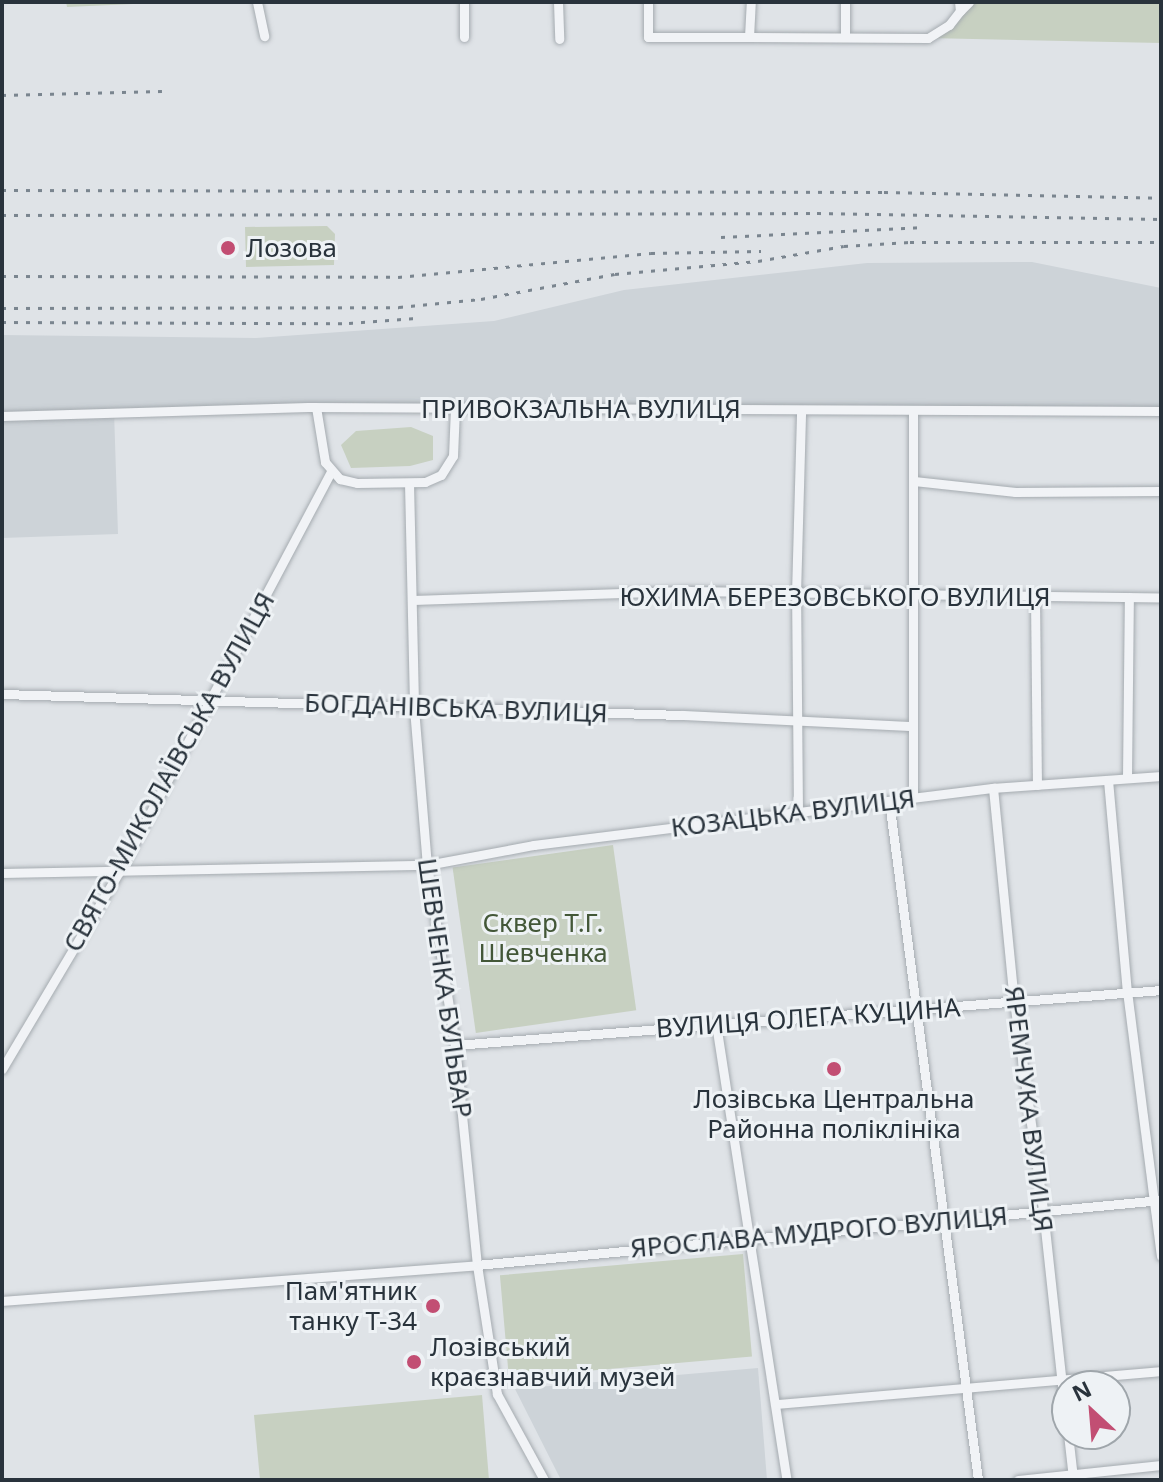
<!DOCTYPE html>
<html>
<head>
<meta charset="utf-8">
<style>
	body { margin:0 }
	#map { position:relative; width:1163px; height:1482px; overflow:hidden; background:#dfe3e7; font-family:"Noto Sans",sans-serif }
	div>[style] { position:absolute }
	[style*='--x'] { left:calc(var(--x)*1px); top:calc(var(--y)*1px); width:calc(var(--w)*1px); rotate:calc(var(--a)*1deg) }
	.built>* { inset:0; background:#cdd3d8 }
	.green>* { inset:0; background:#c7d0c1; transform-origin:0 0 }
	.roads { filter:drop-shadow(0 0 2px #a5abb0) drop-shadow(0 0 2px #a5abb0) }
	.minor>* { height:9px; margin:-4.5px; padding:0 4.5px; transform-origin:4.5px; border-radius:4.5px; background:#f1f3f6 }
	.rail>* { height:3px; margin-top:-1.5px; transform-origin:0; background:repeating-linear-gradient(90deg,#7a858f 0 4px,transparent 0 12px) }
	.dots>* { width:22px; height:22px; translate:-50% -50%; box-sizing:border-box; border:4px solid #eef2f5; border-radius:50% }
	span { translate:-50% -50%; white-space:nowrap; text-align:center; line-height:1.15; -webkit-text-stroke:6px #eef2f5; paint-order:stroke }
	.poi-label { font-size:26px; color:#29333c }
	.left { translate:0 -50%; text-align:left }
	.right { translate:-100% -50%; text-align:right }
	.street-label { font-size:26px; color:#29333c }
	.park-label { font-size:26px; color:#435738 }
	.frame { position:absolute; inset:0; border:4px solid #29333c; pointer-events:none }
	.north { position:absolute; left:1051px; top:1370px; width:80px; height:80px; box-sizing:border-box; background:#eef2f5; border:2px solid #9fa6ab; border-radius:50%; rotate:334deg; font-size:22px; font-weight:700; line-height:32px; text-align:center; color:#29333c }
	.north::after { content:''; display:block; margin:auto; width:28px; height:36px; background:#c24e73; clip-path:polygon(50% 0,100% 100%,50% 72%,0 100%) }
</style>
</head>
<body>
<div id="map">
	<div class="built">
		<i style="clip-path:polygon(1032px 262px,1161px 288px,1161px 411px,114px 411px,118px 534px,2px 538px,2px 335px,256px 338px,494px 321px,624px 290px,867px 263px)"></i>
		<i style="clip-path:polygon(758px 1368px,767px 1480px,561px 1480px,515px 1389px)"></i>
	</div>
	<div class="green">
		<i style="clip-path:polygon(66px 2px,177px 2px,67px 7px)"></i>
		<i style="clip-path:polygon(969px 2px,1161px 2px,1161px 43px,928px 38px)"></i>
		<i style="clip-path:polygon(327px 226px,335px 234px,334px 265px,246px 267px,245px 227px)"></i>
		<i style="clip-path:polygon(411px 427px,433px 436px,433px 460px,410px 466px,351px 468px,341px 445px,356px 431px)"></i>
		<i style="left:613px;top:845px;width:167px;height:162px;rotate:82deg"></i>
		<i style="left:743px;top:1254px;width:103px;height:244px;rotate:85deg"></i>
		<i style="clip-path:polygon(482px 1395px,489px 1480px,260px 1480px,254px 1415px)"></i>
	</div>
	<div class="roads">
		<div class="minor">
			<i style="--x:257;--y:2;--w:35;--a:78"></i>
			<i style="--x:464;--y:2;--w:35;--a:90"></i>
			<i style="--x:558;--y:2;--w:37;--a:88"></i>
			<i style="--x:648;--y:2;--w:35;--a:90"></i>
			<i style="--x:648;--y:37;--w:101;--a:0"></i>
			<i style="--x:749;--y:37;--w:35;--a:-87"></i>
			<i style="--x:960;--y:11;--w:13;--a:-45"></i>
			<i style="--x:749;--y:37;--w:179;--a:0.3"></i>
			<i style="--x:928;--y:38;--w:25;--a:-32"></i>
			<i style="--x:949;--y:25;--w:18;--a:-52"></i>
			<i style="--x:960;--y:11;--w:9;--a:-96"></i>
			<i style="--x:845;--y:37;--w:35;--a:-90"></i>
			<i style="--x:316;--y:407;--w:56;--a:80.7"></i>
			<i style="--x:325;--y:462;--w:23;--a:49"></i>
			<i style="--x:340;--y:479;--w:17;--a:13"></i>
			<i style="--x:357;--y:483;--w:68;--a:-0.8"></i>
			<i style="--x:425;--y:482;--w:17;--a:-24"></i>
			<i style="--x:441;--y:475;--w:22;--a:-58"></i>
			<i style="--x:453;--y:456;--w:47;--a:-87.6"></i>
			<i style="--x:2;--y:416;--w:306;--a:-1.7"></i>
			<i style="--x:308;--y:407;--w:853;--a:0.27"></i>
			<i style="--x:914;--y:481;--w:102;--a:6.2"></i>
			<i style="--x:1015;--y:492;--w:146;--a:-0.4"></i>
			<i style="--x:409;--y:483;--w:225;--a:88.7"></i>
			<i style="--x:414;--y:708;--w:158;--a:85.3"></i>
			<i style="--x:427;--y:865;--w:182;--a:81.2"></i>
			<i style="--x:455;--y:1045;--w:221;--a:84.3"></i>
			<i style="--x:477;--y:1265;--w:131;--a:81.2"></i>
			<i style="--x:497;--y:1394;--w:98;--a:61.3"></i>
			<i style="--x:1035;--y:597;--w:188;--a:89.4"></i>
			<i style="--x:413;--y:600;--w:276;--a:-1.9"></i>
			<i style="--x:689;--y:591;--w:472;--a:0.8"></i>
			<i style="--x:2;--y:694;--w:681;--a:1.77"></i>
			<i style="--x:683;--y:715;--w:227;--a:2.8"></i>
			<i style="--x:1127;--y:778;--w:181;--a:-89.4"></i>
			<i style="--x:1108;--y:780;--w:212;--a:84.9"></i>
			<i style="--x:1127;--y:991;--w:267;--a:82.7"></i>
			<i style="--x:993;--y:788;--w:214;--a:84.4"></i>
			<i style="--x:1014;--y:1001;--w:211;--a:82.1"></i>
			<i style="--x:1043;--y:1210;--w:221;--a:83.8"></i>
			<i style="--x:913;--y:798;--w:386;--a:-90"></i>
			<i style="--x:889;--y:801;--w:685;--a:82.53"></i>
			<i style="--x:798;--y:813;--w:219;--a:-90.5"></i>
			<i style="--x:796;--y:594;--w:183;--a:-88.4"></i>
			<i style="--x:2;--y:873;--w:425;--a:-1.1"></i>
			<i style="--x:427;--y:865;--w:109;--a:-10.6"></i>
			<i style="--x:534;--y:845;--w:463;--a:-7.1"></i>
			<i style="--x:993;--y:788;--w:168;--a:-4.1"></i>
			<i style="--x:716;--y:1024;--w:461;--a:81.2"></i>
			<i style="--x:455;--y:1045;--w:708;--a:-4.45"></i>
			<i style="--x:2;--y:1069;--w:229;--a:-59.3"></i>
			<i style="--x:119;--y:872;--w:453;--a:-62.1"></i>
			<i style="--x:2;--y:1301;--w:476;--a:-4.3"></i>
			<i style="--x:477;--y:1265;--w:687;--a:-5.43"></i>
			<i style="--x:777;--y:1404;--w:385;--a:-4.9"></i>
			<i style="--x:1068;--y:1434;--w:44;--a:83.5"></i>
			<i style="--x:1018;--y:1480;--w:144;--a:-6"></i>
		</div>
	</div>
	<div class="rail">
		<i style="--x:2;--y:95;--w:160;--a:-1.4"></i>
		<i style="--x:2;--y:190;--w:882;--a:0.13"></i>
		<i style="--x:884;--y:192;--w:277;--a:1.2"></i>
		<i style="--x:2;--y:215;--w:815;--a:-0.14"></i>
		<i style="--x:817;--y:213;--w:344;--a:1"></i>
		<i style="--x:721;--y:237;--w:204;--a:-2.8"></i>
		<i style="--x:2;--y:276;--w:396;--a:0.1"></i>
		<i style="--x:398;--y:277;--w:254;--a:-5.4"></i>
		<i style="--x:651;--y:253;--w:110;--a:-1"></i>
		<i style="--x:2;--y:308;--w:397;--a:-0.1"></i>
		<i style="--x:399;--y:307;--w:82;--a:-5.6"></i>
		<i style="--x:481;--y:299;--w:136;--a:-10.6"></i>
		<i style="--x:615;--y:274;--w:144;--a:-5.2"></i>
		<i style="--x:758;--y:261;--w:87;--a:-9.9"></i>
		<i style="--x:844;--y:246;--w:66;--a:-3.5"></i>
		<i style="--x:910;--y:242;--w:251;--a:0"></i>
		<i style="--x:2;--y:322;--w:347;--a:0.2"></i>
		<i style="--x:349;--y:323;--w:67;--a:-4.3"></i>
	</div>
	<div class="dots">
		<i style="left:228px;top:248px;background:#c24e73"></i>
		<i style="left:834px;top:1069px;background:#c24e73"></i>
		<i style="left:433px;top:1306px;background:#c24e73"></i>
		<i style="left:414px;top:1362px;background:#c24e73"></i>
	</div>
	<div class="poi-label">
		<span class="left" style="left:246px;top:248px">Лозова</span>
		<span style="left:834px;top:1114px">Лозівська Центральна<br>Районна поліклініка</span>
		<span class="right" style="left:417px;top:1306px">Пам'ятник<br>танку Т-34</span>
		<span class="left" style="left:430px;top:1362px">Лозівський<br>краєзнавчий музей</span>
	</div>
	<div class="street-label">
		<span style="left:581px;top:409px">ПРИВОКЗАЛЬНА ВУЛИЦЯ</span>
		<span style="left:835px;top:597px">ЮХИМА БЕРЕЗОВСЬКОГО ВУЛИЦЯ</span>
		<span style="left:456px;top:708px;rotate:2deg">БОГДАНІВСЬКА ВУЛИЦЯ</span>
		<span style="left:169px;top:772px;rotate:-61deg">СВЯТО-МИКОЛАЇВСЬКА ВУЛИЦЯ</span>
		<span style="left:793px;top:813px;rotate:-7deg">КОЗАЦЬКА ВУЛИЦЯ</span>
		<span style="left:445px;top:988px;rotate:82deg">ШЕВЧЕНКА БУЛЬВАР</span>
		<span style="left:808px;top:1018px;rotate:-4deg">ВУЛИЦЯ ОЛЕГА КУЦИНА</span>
		<span style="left:1029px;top:1109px;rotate:83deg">ЯРЕМЧУКА ВУЛИЦЯ</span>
		<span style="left:819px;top:1232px;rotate:-5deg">ЯРОСЛАВА МУДРОГО ВУЛИЦЯ</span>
	</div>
	<div class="park-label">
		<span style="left:543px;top:938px">Сквер Т.Г.<br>Шевченка</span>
	</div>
	<div class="frame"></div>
	<div class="north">N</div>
</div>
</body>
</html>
